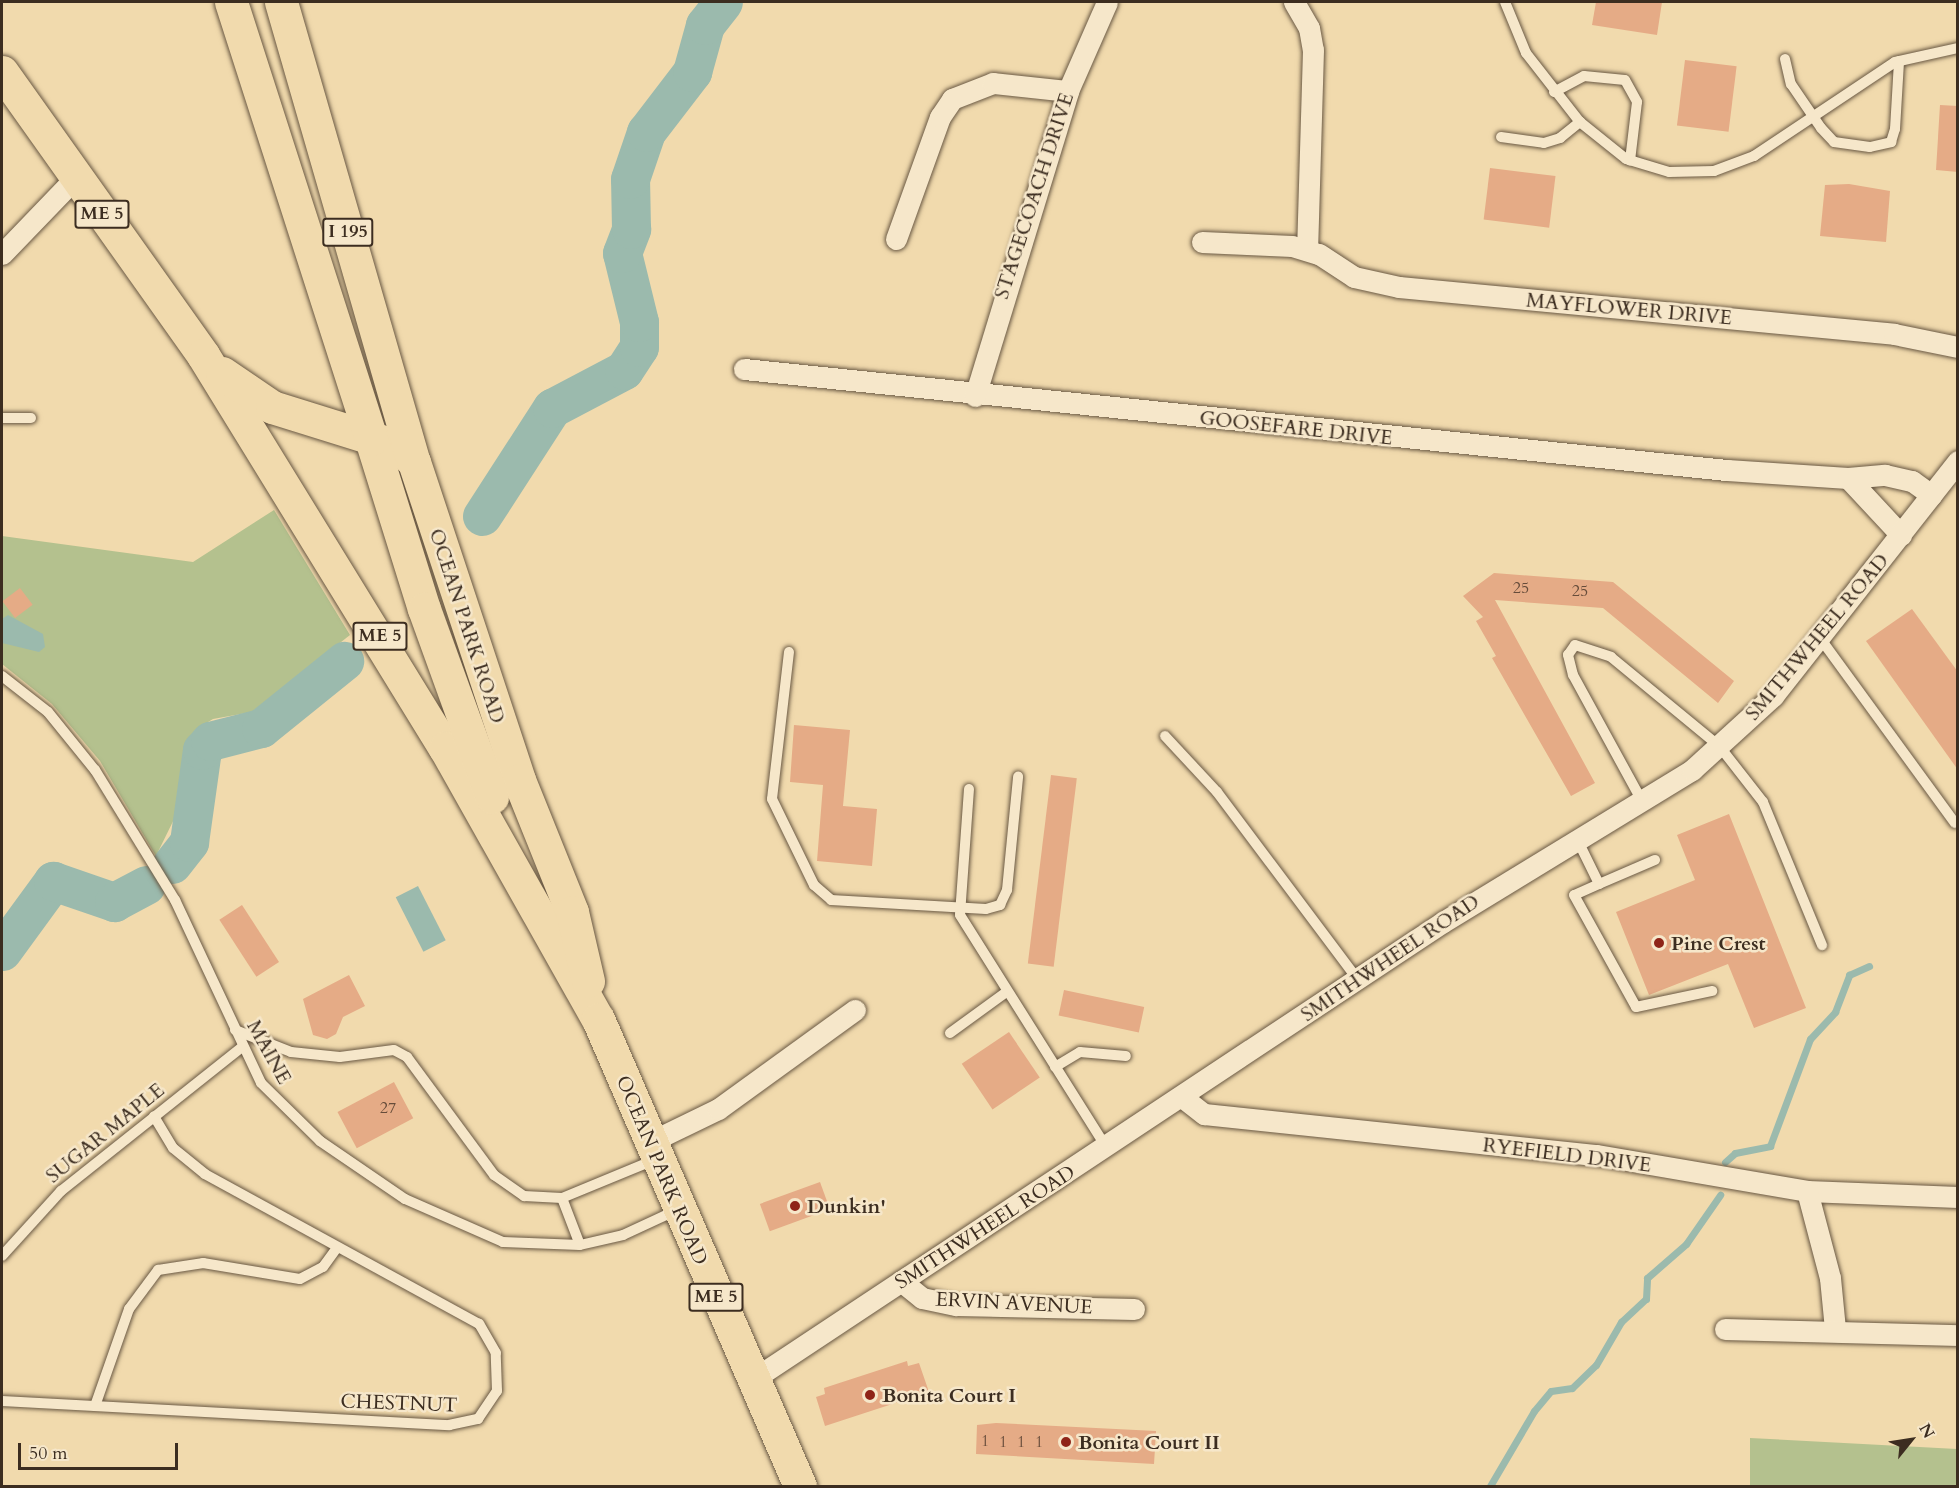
<!DOCTYPE html>
<html>
<head>
<meta charset="utf-8">
<style>
	body { margin:0 }
	#map { position:relative; width:1959px; height:1488px; overflow:hidden; background:#f1daad; font-family:Cardo,serif }
	div>[style] { position:absolute }
	[style*='--x'] { left:calc(var(--x)*1px); top:calc(var(--y)*1px); width:calc(var(--w)*1px); rotate:calc(var(--a)*1deg) }
	.green>* { inset:0; background:#b4c18e }
	.water>* { inset:0; background:#9bbaad; transform-origin:0 0 }
	.stream>* { height:7px; margin:-3.5px; padding:0 3.5px; transform-origin:3.5px; border-radius:3.5px; background:#9bbaad }
	.river>* { height:39px; margin:-19.5px; padding:0 19.5px; transform-origin:19.5px; border-radius:19.5px; background:#9bbaad }
	.building>* { inset:0; background:#e5ab86; transform-origin:0 0 }
	.roads { filter:drop-shadow(0 0 2px #695843) drop-shadow(0 0 2px #695843) }
	.service>* { height:10px; margin:-5px; padding:0 5px; transform-origin:5px; border-radius:5px; background:#f6e7ca }
	.minor>* { height:21px; margin:-10.5px; padding:0 10.5px; transform-origin:10.5px; border-radius:10.5px; background:#f6e7ca }
	.primary>* { height:33px; margin:-16.5px; padding:0 16.5px; transform-origin:16.5px; border-radius:16.5px; background:#f1daad }
	.motorway>* { height:33px; margin:-16.5px; padding:0 16.5px; transform-origin:16.5px; border-radius:16.5px; background:#f1daad }
	.dots>* { width:16px; height:16px; translate:-50% -50%; box-sizing:border-box; border:3px solid #f6e7ca; border-radius:50% }
	span { translate:-50% -50%; white-space:nowrap; text-align:center; line-height:1.15; -webkit-text-stroke:5px #f6e7ca; paint-order:stroke }
	.number-label { font-size:16px; color:#664c3a }
	.number-label span { -webkit-text-stroke-width:0 }
	.shield-label span { padding:2px 4px; background:#f6e7ca; border:2px solid; border-radius:4px; -webkit-text-stroke-width:0 }
	.shield-label { font-size:18px; color:#3c2d20; font-weight:700 }
	.street-label { font-size:20px; color:#3c2d20 }
	.poi-label { font-size:20px; color:#3c2d20; font-weight:700 }
	.left { translate:0 -50%; text-align:left }
	.frame { position:absolute; inset:0; border:3px solid #3c2d20; pointer-events:none }
	.north { position:absolute; left:1881px; top:1410px; width:60px; height:60px; -webkit-text-stroke:4px #f6e7ca; paint-order:stroke; rotate:60deg; font-size:16px; font-weight:700; line-height:24px; text-align:center; color:#3c2d20 }
	.north::after { content:''; display:block; margin:auto; width:21px; height:27px; background:#3c2d20; clip-path:polygon(50% 0,100% 100%,50% 72%,0 100%) }
	.scale { position:absolute; left:18px; top:1443px; width:160px; height:27px; box-sizing:border-box; border:3px solid #3c2d20; border-top:0; padding-left:8px; font-size:18px; line-height:21px; white-space:nowrap; color:#3c2d20; -webkit-text-stroke:4px #f6e7ca; paint-order:stroke }
</style>
</head>
<body>
<div id="map">
	<div class="green">
		<i style="clip-path:polygon(274px 510px,350px 635px,252px 712px,213px 719px,195px 730px,185px 745px,181px 805px,156px 856px,100px 761px,52px 704px,2px 664px,2px 536px,193px 562px)"></i>
		<i style="clip-path:polygon(1750px 1438px,1957px 1449px,1957px 1486px,1750px 1486px)"></i>
	</div>
	<div class="water">
		<i style="clip-path:polygon(8px 615px,43px 634px,45px 647px,39px 652px,2px 643px,2px 619px)"></i>
		<i style="left:418px;top:886px;width:61px;height:25px;rotate:63deg"></i>
	</div>
	<div class="stream">
		<i style="--x:1725;--y:1162;--w:13;--a:-42"></i>
		<i style="--x:1735;--y:1153;--w:36;--a:-11"></i>
		<i style="--x:1770;--y:1146;--w:114;--a:-69.5"></i>
		<i style="--x:1810;--y:1039;--w:37;--a:-47"></i>
		<i style="--x:1835;--y:1012;--w:40;--a:-69"></i>
		<i style="--x:1849;--y:975;--w:22;--a:-24"></i>
		<i style="--x:1490;--y:1486;--w:87;--a:-59.6"></i>
		<i style="--x:1534;--y:1411;--w:26;--a:-50"></i>
		<i style="--x:1551;--y:1391;--w:21;--a:-8"></i>
		<i style="--x:1572;--y:1388;--w:33;--a:-44"></i>
		<i style="--x:1596;--y:1365;--w:50;--a:-59.8"></i>
		<i style="--x:1621;--y:1322;--w:34;--a:-43"></i>
		<i style="--x:1646;--y:1299;--w:21;--a:-87"></i>
		<i style="--x:1647;--y:1278;--w:52;--a:-41.1"></i>
		<i style="--x:1686;--y:1244;--w:60;--a:-55.2"></i>
	</div>
	<div class="river">
		<i style="--x:482;--y:516;--w:129;--a:-57.1"></i>
		<i style="--x:552;--y:408;--w:81;--a:-27.8"></i>
		<i style="--x:624;--y:370;--w:27;--a:-57"></i>
		<i style="--x:639;--y:347;--w:25;--a:-90"></i>
		<i style="--x:639;--y:322;--w:71;--a:-103.8"></i>
		<i style="--x:622;--y:253;--w:26;--a:-69"></i>
		<i style="--x:631;--y:229;--w:50;--a:-91.1"></i>
		<i style="--x:630;--y:179;--w:50;--a:-71.2"></i>
		<i style="--x:646;--y:132;--w:76;--a:-52.5"></i>
		<i style="--x:692;--y:72;--w:49;--a:-74.5"></i>
		<i style="--x:705;--y:25;--w:29;--a:-52"></i>
		<i style="--x:172;--y:864;--w:28;--a:-52"></i>
		<i style="--x:189;--y:842;--w:93;--a:-82"></i>
		<i style="--x:202;--y:750;--w:12;--a:-48"></i>
		<i style="--x:210;--y:741;--w:53;--a:-14.3"></i>
		<i style="--x:261;--y:728;--w:107;--a:-38.9"></i>
		<i style="--x:2;--y:951;--w:87;--a:-53.9"></i>
		<i style="--x:53;--y:881;--w:65;--a:19"></i>
		<i style="--x:114;--y:902;--w:36;--a:-28"></i>
	</div>
	<div class="building">
		<i style="clip-path:polygon(1596px 2px,1662px 2px,1657px 35px,1592px 25px)"></i>
		<i style="left:1685px;top:60px;width:52px;height:66px;rotate:7deg"></i>
		<i style="clip-path:polygon(1940px 105px,1958px 106px,1958px 172px,1936px 170px)"></i>
		<i style="left:1490px;top:168px;width:66px;height:52px;rotate:7deg"></i>
		<i style="clip-path:polygon(1849px 184px,1890px 191px,1886px 242px,1820px 236px,1825px 185px)"></i>
		<i style="clip-path:polygon(1494px 573px,1613px 582px,1734px 681px,1718px 703px,1603px 608px,1495px 600px,1595px 783px,1571px 796px,1492px 658px,1496px 656px,1476px 621px,1483px 617px,1463px 596px)"></i>
		<i style="left:20px;top:588px;width:21px;height:22px;rotate:53deg"></i>
		<i style="clip-path:polygon(1912px 609px,1958px 672px,1958px 770px,1866px 641px)"></i>
		<i style="clip-path:polygon(794px 725px,850px 730px,843px 806px,877px 809px,872px 866px,817px 861px,823px 785px,790px 782px)"></i>
		<i style="left:1051px;top:775px;width:26px;height:190px;rotate:7deg"></i>
		<i style="clip-path:polygon(1729px 814px,1806px 1008px,1754px 1028px,1728px 964px,1649px 995px,1616px 912px,1695px 880px,1677px 835px)"></i>
		<i style="left:242px;top:905px;width:68px;height:27px;rotate:57deg"></i>
		<i style="clip-path:polygon(349px 975px,365px 1006px,343px 1017px,336px 1034px,327px 1039px,313px 1035px,303px 999px)"></i>
		<i style="left:1064px;top:990px;width:82px;height:26px;rotate:12deg"></i>
		<i style="left:1009px;top:1032px;width:55px;height:57px;rotate:56deg"></i>
		<i style="left:394px;top:1082px;width:41px;height:64px;rotate:62deg"></i>
		<i style="left:820px;top:1182px;width:29px;height:64px;rotate:70deg"></i>
		<i style="clip-path:polygon(907px 1361px,908px 1366px,919px 1363px,929px 1392px,825px 1426px,816px 1397px,825px 1394px,824px 1388px)"></i>
		<i style="clip-path:polygon(996px 1423px,1156px 1431px,1154px 1464px,976px 1454px,977px 1425px)"></i>
	</div>
	<div class="roads">
		<div class="service">
			<i style="--x:1505;--y:2;--w:55;--a:67.6"></i>
			<i style="--x:1526;--y:53;--w:88;--a:52"></i>
			<i style="--x:1580;--y:122;--w:59;--a:38.8"></i>
			<i style="--x:1626;--y:159;--w:45;--a:16.8"></i>
			<i style="--x:1669;--y:172;--w:45;--a:-1.3"></i>
			<i style="--x:1714;--y:171;--w:43;--a:-20.6"></i>
			<i style="--x:1754;--y:156;--w:169;--a:-33.7"></i>
			<i style="--x:1895;--y:62;--w:65;--a:-12.5"></i>
			<i style="--x:1785;--y:59;--w:26;--a:77"></i>
			<i style="--x:1791;--y:84;--w:53;--a:55.7"></i>
			<i style="--x:1821;--y:128;--w:19;--a:47"></i>
			<i style="--x:1834;--y:142;--w:36;--a:8"></i>
			<i style="--x:1870;--y:147;--w:22;--a:-13"></i>
			<i style="--x:1891;--y:142;--w:14;--a:-73"></i>
			<i style="--x:1895;--y:129;--w:68;--a:-86.6"></i>
			<i style="--x:1554;--y:92;--w:34;--a:-28"></i>
			<i style="--x:1584;--y:76;--w:41;--a:5.6"></i>
			<i style="--x:1625;--y:80;--w:25;--a:61"></i>
			<i style="--x:1637;--y:102;--w:59;--a:96.8"></i>
			<i style="--x:1501;--y:137;--w:43;--a:7.9"></i>
			<i style="--x:1544;--y:143;--w:17;--a:-17"></i>
			<i style="--x:1560;--y:138;--w:26;--a:-39"></i>
			<i style="--x:2;--y:418;--w:29;--a:0"></i>
			<i style="--x:1820;--y:638;--w:229;--a:53.9"></i>
			<i style="--x:789;--y:652;--w:148;--a:96.6"></i>
			<i style="--x:772;--y:799;--w:96;--a:64"></i>
			<i style="--x:814;--y:885;--w:23;--a:41"></i>
			<i style="--x:831;--y:900;--w:155;--a:3.3"></i>
			<i style="--x:986;--y:909;--w:15;--a:-16"></i>
			<i style="--x:1000;--y:905;--w:17;--a:-65"></i>
			<i style="--x:1007;--y:890;--w:114;--a:-84.4"></i>
			<i style="--x:2;--y:676;--w:58;--a:38"></i>
			<i style="--x:48;--y:712;--w:75;--a:51"></i>
			<i style="--x:95;--y:770;--w:153;--a:58.4"></i>
			<i style="--x:175;--y:900;--w:202;--a:64.8"></i>
			<i style="--x:261;--y:1083;--w:83;--a:44.5"></i>
			<i style="--x:320;--y:1141;--w:103;--a:34.3"></i>
			<i style="--x:405;--y:1199;--w:107;--a:23.7"></i>
			<i style="--x:503;--y:1242;--w:77;--a:2.2"></i>
			<i style="--x:580;--y:1245;--w:44;--a:-13.1"></i>
			<i style="--x:623;--y:1235;--w:60;--a:-24.8"></i>
			<i style="--x:1165;--y:736;--w:76;--a:47.1"></i>
			<i style="--x:1217;--y:792;--w:235;--a:53.1"></i>
			<i style="--x:969;--y:789;--w:126;--a:94.1"></i>
			<i style="--x:960;--y:915;--w:274;--a:57.8"></i>
			<i style="--x:1642;--y:801;--w:144;--a:-118.7"></i>
			<i style="--x:1573;--y:675;--w:21;--a:-104"></i>
			<i style="--x:1568;--y:655;--w:12;--a:-55"></i>
			<i style="--x:1575;--y:645;--w:38;--a:18"></i>
			<i style="--x:1611;--y:657;--w:141;--a:39.5"></i>
			<i style="--x:1720;--y:747;--w:70;--a:52"></i>
			<i style="--x:1763;--y:802;--w:155;--a:67.6"></i>
			<i style="--x:1577;--y:839;--w:50;--a:63.9"></i>
			<i style="--x:1599;--y:884;--w:61;--a:-23.2"></i>
			<i style="--x:1599;--y:884;--w:27;--a:156"></i>
			<i style="--x:1574;--y:895;--w:128;--a:61"></i>
			<i style="--x:1636;--y:1007;--w:78;--a:-11.9"></i>
			<i style="--x:235;--y:1030;--w:60;--a:21.4"></i>
			<i style="--x:291;--y:1052;--w:49;--a:5.8"></i>
			<i style="--x:340;--y:1057;--w:54;--a:-7.4"></i>
			<i style="--x:394;--y:1050;--w:15;--a:28"></i>
			<i style="--x:407;--y:1057;--w:147;--a:53.6"></i>
			<i style="--x:494;--y:1175;--w:37;--a:35"></i>
			<i style="--x:524;--y:1196;--w:38;--a:3"></i>
			<i style="--x:562;--y:1198;--w:100;--a:-22.4"></i>
			<i style="--x:950;--y:1033;--w:68;--a:-36"></i>
			<i style="--x:1055;--y:1067;--w:29;--a:-31"></i>
			<i style="--x:1080;--y:1052;--w:46;--a:5"></i>
			<i style="--x:562;--y:1198;--w:50;--a:69"></i>
			<i style="--x:2;--y:1256;--w:88;--a:-47.8"></i>
			<i style="--x:61;--y:1191;--w:231;--a:-38.5"></i>
			<i style="--x:2;--y:1401;--w:448;--a:3.1"></i>
			<i style="--x:449;--y:1425;--w:30;--a:-12"></i>
			<i style="--x:478;--y:1419;--w:34;--a:-56"></i>
			<i style="--x:497;--y:1391;--w:38;--a:-92"></i>
			<i style="--x:496;--y:1353;--w:34;--a:-120"></i>
			<i style="--x:479;--y:1324;--w:312;--a:-151.3"></i>
			<i style="--x:205;--y:1174;--w:41;--a:-140.9"></i>
			<i style="--x:173;--y:1148;--w:37;--a:-121"></i>
			<i style="--x:95;--y:1406;--w:103;--a:-70.7"></i>
			<i style="--x:129;--y:1309;--w:49;--a:-53.4"></i>
			<i style="--x:158;--y:1270;--w:46;--a:-8.8"></i>
			<i style="--x:203;--y:1263;--w:98;--a:9.4"></i>
			<i style="--x:300;--y:1279;--w:26;--a:-28"></i>
			<i style="--x:323;--y:1267;--w:24;--a:-54"></i>
		</div>
		<div class="minor">
			<i style="--x:1294;--y:2;--w:30;--a:60"></i>
			<i style="--x:1309;--y:28;--w:22;--a:80"></i>
			<i style="--x:1313;--y:50;--w:200;--a:91.7"></i>
			<i style="--x:896;--y:239;--w:130;--a:-70.2"></i>
			<i style="--x:940;--y:117;--w:22;--a:-56"></i>
			<i style="--x:952;--y:99;--w:44;--a:-21.3"></i>
			<i style="--x:993;--y:83;--w:75;--a:6.1"></i>
			<i style="--x:1202;--y:242;--w:90;--a:2.5"></i>
			<i style="--x:1292;--y:246;--w:28;--a:17"></i>
			<i style="--x:1319;--y:254;--w:42;--a:33.3"></i>
			<i style="--x:1354;--y:277;--w:46;--a:12.5"></i>
			<i style="--x:1399;--y:287;--w:497;--a:5.4"></i>
			<i style="--x:1894;--y:334;--w:65;--a:11.5"></i>
			<i style="--x:2;--y:254;--w:107;--a:-46.1"></i>
			<i style="--x:744;--y:369;--w:988;--a:5.87"></i>
			<i style="--x:1727;--y:470;--w:121;--a:3.8"></i>
			<i style="--x:1848;--y:478;--w:37;--a:-5"></i>
			<i style="--x:1885;--y:475;--w:28;--a:13"></i>
			<i style="--x:1912;--y:481;--w:24;--a:36"></i>
			<i style="--x:975;--y:396;--w:319;--a:-73"></i>
			<i style="--x:1068;--y:91;--w:97;--a:-66.3"></i>
			<i style="--x:1848;--y:478;--w:78;--a:47.1"></i>
			<i style="--x:1182;--y:1097;--w:28;--a:38"></i>
			<i style="--x:1204;--y:1114;--w:395;--a:6"></i>
			<i style="--x:1597;--y:1155;--w:213;--a:9.7"></i>
			<i style="--x:1807;--y:1191;--w:151;--a:2.3"></i>
			<i style="--x:650;--y:1142;--w:76;--a:-25.9"></i>
			<i style="--x:718;--y:1109;--w:169;--a:-35.9"></i>
			<i style="--x:1807;--y:1191;--w:90;--a:75.2"></i>
			<i style="--x:1830;--y:1278;--w:51;--a:84.4"></i>
			<i style="--x:901;--y:1281;--w:27;--a:39"></i>
			<i style="--x:922;--y:1298;--w:35;--a:12"></i>
			<i style="--x:956;--y:1305;--w:178;--a:1.3"></i>
			<i style="--x:1725;--y:1329;--w:233;--a:1.5"></i>
			<i style="--x:752;--y:1380;--w:829;--a:-33.54"></i>
			<i style="--x:1443;--y:922;--w:292;--a:-31.4"></i>
			<i style="--x:1692;--y:770;--w:110;--a:-42.4"></i>
			<i style="--x:1773;--y:696;--w:299;--a:-51.8"></i>
		</div>
		<div class="primary">
			<i style="--x:2;--y:72;--w:347;--a:54.6"></i>
			<i style="--x:203;--y:355;--w:462;--a:58.4"></i>
			<i style="--x:445;--y:748;--w:311;--a:60.6"></i>
			<i style="--x:598;--y:1019;--w:509;--a:66.61"></i>
			<i style="--x:222;--y:373;--w:60;--a:34.2"></i>
			<i style="--x:272;--y:407;--w:131;--a:17.3"></i>
			<i style="--x:397;--y:446;--w:23;--a:43"></i>
			<i style="--x:414;--y:462;--w:335;--a:71.7"></i>
			<i style="--x:519;--y:780;--w:142;--a:68.1"></i>
			<i style="--x:572;--y:912;--w:71;--a:76.9"></i>
			<i style="--x:371;--y:439;--w:178;--a:72.7"></i>
			<i style="--x:424;--y:609;--w:200;--a:70.1"></i>
		</div>
		<div class="motorway">
			<i style="--x:231;--y:2;--w:459;--a:72.2"></i>
			<i style="--x:281;--y:2;--w:479;--a:73.9"></i>
		</div>
	</div>
	<div class="dots">
		<i style="left:1659px;top:943px;background:#8f2418"></i>
		<i style="left:795px;top:1206px;background:#8f2418"></i>
		<i style="left:870px;top:1395px;background:#8f2418"></i>
		<i style="left:1066px;top:1442px;background:#8f2418"></i>
	</div>
	<div class="number-label">
		<span style="left:1521px;top:588px">25</span>
		<span style="left:1580px;top:591px">25</span>
		<span style="left:388px;top:1108px">27</span>
		<span style="left:985px;top:1441px">1</span>
		<span style="left:1003px;top:1442px">1</span>
		<span style="left:1021px;top:1442px">1</span>
		<span style="left:1039px;top:1442px">1</span>
	</div>
	<div class="shield-label">
		<span style="left:102px;top:214px">ME 5</span>
		<span style="left:348px;top:232px">I 195</span>
		<span style="left:380px;top:636px">ME 5</span>
		<span style="left:716px;top:1297px">ME 5</span>
	</div>
	<div class="street-label">
		<span style="left:1034px;top:196px;rotate:-72deg">STAGECOACH DRIVE</span>
		<span style="left:1629px;top:309px;rotate:5deg">MAYFLOWER DRIVE</span>
		<span style="left:1296px;top:428px;rotate:6deg">GOOSEFARE DRIVE</span>
		<span style="left:467px;top:626px;rotate:72deg">OCEAN PARK ROAD</span>
		<span style="left:1817px;top:637px;rotate:-50deg">SMITHWHEEL ROAD</span>
		<span style="left:1390px;top:958px;rotate:-34deg">SMITHWHEEL ROAD</span>
		<span style="left:269px;top:1052px;rotate:61deg">MAINE</span>
		<span style="left:105px;top:1133px;rotate:-39deg">SUGAR MAPLE</span>
		<span style="left:1567px;top:1155px;rotate:7deg">RYEFIELD DRIVE</span>
		<span style="left:662px;top:1170px;rotate:67deg">OCEAN PARK ROAD</span>
		<span style="left:985px;top:1227px;rotate:-33deg">SMITHWHEEL ROAD</span>
		<span style="left:1014px;top:1303px;rotate:3deg">ERVIN AVENUE</span>
		<span style="left:399px;top:1403px;rotate:2deg">CHESTNUT</span>
	</div>
	<div class="poi-label">
		<span class="left" style="left:1671px;top:943px">Pine Crest</span>
		<span class="left" style="left:807px;top:1206px">Dunkin'</span>
		<span class="left" style="left:882px;top:1395px">Bonita Court I</span>
		<span class="left" style="left:1078px;top:1442px">Bonita Court II</span>
	</div>
	<div class="frame"></div>
	<div class="north">N</div>
	<div class="scale">50 m</div>
</div>
</body>
</html>
